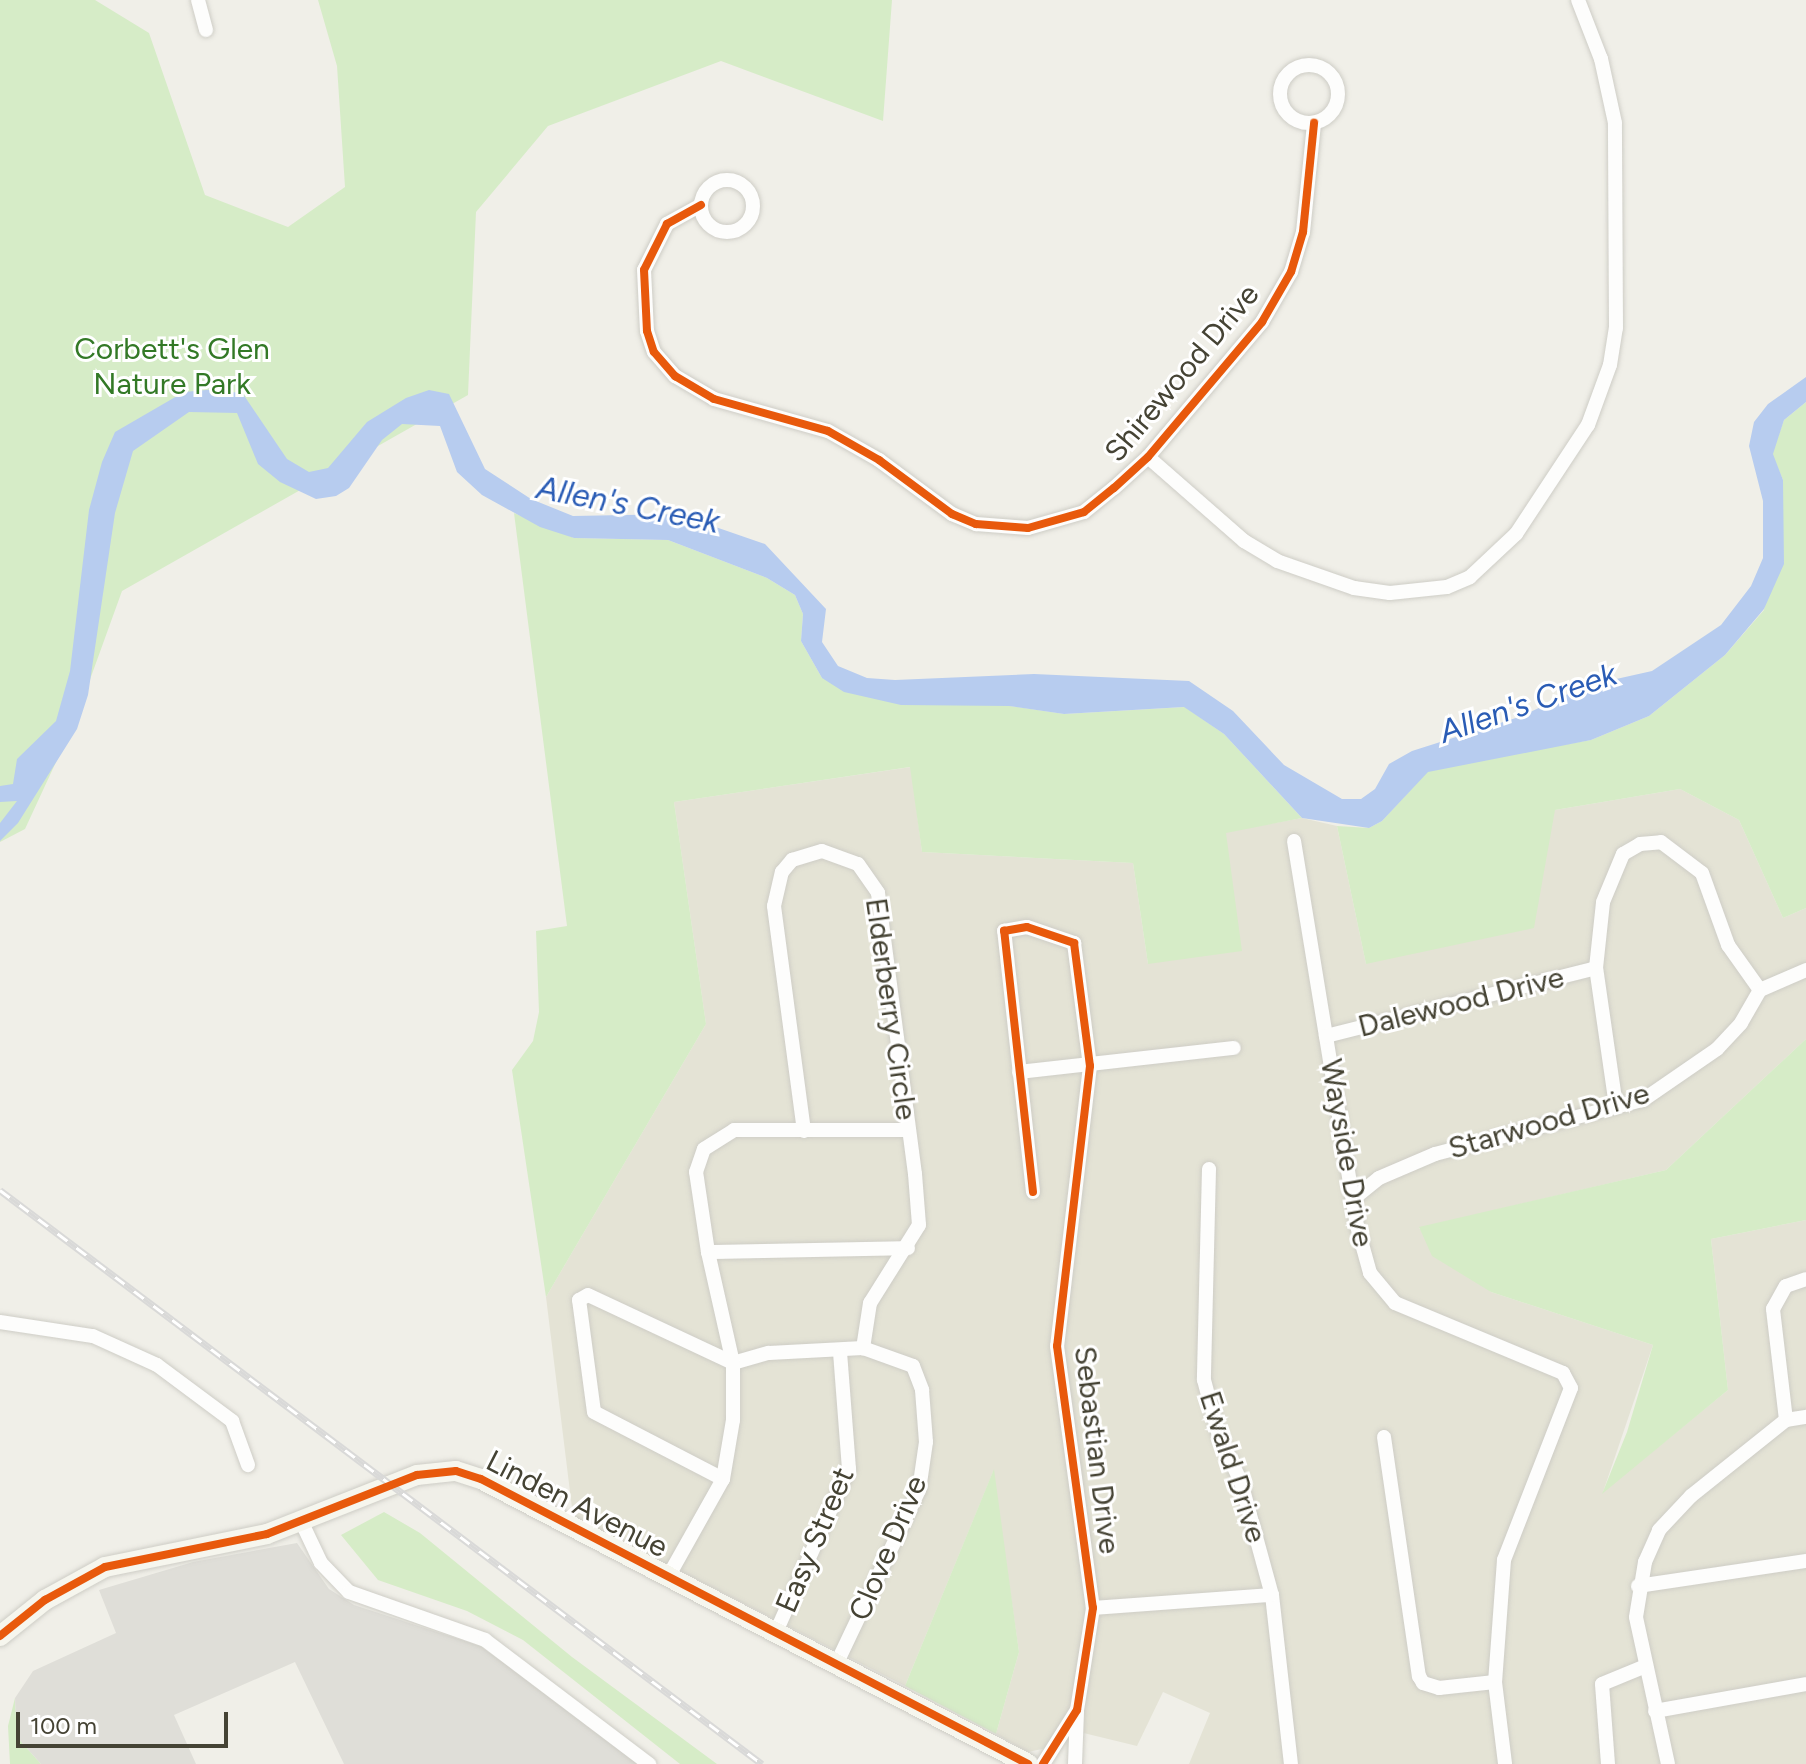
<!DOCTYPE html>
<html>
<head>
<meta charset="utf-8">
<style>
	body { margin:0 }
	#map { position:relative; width:1806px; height:1764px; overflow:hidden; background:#f0efe8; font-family:Figtree,sans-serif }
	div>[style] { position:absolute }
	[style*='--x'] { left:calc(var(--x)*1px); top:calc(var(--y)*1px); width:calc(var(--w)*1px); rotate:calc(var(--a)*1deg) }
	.residential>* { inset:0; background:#e4e3d5 }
	.green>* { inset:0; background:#d6ecc7 }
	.parking>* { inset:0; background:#dfded8 }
	.water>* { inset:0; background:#b7ccef }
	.roads { filter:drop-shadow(0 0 2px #cecdc6) drop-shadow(0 0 2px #cecdc6) }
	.street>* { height:14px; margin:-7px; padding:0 7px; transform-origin:7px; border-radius:7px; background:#fdfdfc }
	.street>.ring { margin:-7px; padding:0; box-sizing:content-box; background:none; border:14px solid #fdfdfc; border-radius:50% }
	.secondary>* { height:20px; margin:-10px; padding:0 10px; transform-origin:10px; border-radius:10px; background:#f6f6ee }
	.rail>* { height:7px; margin-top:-3.5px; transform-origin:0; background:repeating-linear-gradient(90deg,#fff 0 12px,#d9d9d8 0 24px); box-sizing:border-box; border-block:2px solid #d9d9d8 }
	.cycleway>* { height:8px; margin:-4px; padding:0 4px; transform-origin:4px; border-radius:4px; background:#e8590c }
	span { translate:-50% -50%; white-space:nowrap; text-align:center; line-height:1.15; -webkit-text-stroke:6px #fff; paint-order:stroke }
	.park-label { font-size:30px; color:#337926 }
	.street-label { font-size:30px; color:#454334 }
	.water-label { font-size:32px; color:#2a5cb5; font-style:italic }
	.scale { position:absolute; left:16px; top:1712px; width:212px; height:36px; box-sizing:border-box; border:4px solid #454334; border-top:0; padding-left:10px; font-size:24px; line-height:28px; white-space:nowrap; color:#454334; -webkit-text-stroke:6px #fff; paint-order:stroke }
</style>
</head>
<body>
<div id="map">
	<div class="residential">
		<i style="clip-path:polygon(911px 767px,922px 852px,1133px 863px,1148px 964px,1225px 832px,1302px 818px,1337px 826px,1366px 964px,1555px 810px,1680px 789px,1739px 820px,1783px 918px,1806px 908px,1806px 1039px,1666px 1170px,1419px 1228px,1491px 1292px,1653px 1345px,1603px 1492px,1728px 1390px,1711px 1239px,1806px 1220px,1806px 1764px,1189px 1764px,1210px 1713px,1163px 1692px,1137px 1746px,1063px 1728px,1051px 1747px,1028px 1752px,996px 1734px,1019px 1652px,993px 1472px,905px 1686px,573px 1516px,546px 1297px,706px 1024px,674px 802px)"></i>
	</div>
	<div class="green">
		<i style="clip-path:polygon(0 0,95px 0,149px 33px,205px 195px,288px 227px,345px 187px,337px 66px,318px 0,892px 0,883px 121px,721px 61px,548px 126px,476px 212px,468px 395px,122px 591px,75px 721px,25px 829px,0 842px)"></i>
		<i style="clip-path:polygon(1806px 402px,1806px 908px,1783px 918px,1739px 820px,1680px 789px,1555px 810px,1534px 928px,1366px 964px,1337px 826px,1369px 828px,1382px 821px,1427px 772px,1444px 765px,1591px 740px,1649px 716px,1725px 655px,1764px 610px,1783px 480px,1772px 454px,1784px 420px)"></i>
		<i style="clip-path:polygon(514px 513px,574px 538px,668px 540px,767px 578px,795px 595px,803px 614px,801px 641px,822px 678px,1064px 714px,1185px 707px,1224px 734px,1302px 818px,1226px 833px,1242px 951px,1148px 964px,1133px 863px,922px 852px,910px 767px,674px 802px,706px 1024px,546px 1297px,512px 1070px,533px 1041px,539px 1012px,536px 931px,567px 926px)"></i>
		<i style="clip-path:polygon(1806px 1039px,1806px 1220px,1711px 1239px,1728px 1390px,1602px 1494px,1627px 1432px,1653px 1345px,1491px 1292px,1432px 1256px,1419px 1227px,1666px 1170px)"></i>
		<i style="clip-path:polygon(994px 1469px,1019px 1652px,996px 1734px,905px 1686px)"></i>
		<i style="clip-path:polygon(384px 1512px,420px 1533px,572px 1657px,717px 1764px,680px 1764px,523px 1640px,467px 1611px,378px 1580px,341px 1535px)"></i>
		<i style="clip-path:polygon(15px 1698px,17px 1737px,41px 1764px,10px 1764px,8px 1726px)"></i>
	</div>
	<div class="parking">
		<i style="clip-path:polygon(297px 1543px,329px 1589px,354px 1605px,480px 1646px,644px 1764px,344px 1764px,295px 1662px,174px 1715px,196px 1764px,41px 1764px,17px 1737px,15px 1698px,33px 1671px,116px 1633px,99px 1590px,193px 1562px)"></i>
	</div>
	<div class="water">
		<i style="clip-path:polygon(1806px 377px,1806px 402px,1784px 420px,1773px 454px,1783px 480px,1784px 564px,1764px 609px,1725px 655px,1649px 716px,1591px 740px,1428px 772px,1382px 821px,1369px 828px,1302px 818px,1224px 734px,1184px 707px,1064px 714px,1009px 706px,901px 705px,844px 692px,822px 678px,801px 641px,803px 614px,795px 595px,767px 578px,668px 540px,574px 538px,540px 527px,482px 495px,457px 472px,440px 426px,402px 424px,382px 440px,349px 488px,336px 496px,316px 499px,280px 482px,258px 464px,237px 413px,189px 412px,133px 451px,115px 513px,88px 695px,77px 729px,18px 823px,0 841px,0 823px,17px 801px,0 802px,0 786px,13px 784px,17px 759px,56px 721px,70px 671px,89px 510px,102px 462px,115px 432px,184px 392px,218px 389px,243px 394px,287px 459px,309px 472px,328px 468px,367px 422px,406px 398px,429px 390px,449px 394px,485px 469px,531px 499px,573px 516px,678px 514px,765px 544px,826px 609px,822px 642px,838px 666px,867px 678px,895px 680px,1034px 674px,1189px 681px,1233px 711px,1284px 765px,1342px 799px,1361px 799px,1375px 789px,1389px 764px,1412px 751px,1522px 716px,1585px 686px,1652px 671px,1721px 625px,1751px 586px,1763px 558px,1763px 501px,1749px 446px,1754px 422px,1768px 404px)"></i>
	</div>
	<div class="roads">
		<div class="street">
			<i style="--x:198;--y:0;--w:31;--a:75"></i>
			<i class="ring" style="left:1280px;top:65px;width:44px;height:44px"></i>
			<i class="ring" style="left:701px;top:180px;width:38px;height:38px"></i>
			<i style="--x:701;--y:205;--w:39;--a:151"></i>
			<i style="--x:667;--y:224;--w:51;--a:116.6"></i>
			<i style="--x:644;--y:270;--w:61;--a:87.2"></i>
			<i style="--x:647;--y:331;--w:22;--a:72"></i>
			<i style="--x:654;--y:352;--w:32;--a:49"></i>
			<i style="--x:675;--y:376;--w:45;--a:30.5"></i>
			<i style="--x:714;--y:399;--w:118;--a:15.7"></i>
			<i style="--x:828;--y:431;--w:59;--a:29.6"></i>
			<i style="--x:879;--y:460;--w:91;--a:36.5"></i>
			<i style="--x:952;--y:514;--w:26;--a:23"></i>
			<i style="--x:976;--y:524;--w:52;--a:4.4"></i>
			<i style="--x:1028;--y:528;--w:58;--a:-15.9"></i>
			<i style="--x:1084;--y:512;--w:38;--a:-39"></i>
			<i style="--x:1114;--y:488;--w:46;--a:-42.4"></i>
			<i style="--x:1148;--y:457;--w:177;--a:-49.8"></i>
			<i style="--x:1262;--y:322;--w:58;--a:-59.9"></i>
			<i style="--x:1291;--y:272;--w:42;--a:-73.3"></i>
			<i style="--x:1303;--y:232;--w:110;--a:-84.2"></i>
			<i style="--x:1148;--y:457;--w:128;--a:41.2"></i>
			<i style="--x:1244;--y:541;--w:39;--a:31"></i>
			<i style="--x:1277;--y:561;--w:82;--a:19.3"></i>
			<i style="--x:1354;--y:588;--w:36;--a:8"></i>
			<i style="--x:1390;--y:593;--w:57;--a:-6"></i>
			<i style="--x:1447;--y:587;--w:25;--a:-23"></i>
			<i style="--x:1470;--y:577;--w:63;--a:-43.1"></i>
			<i style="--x:1516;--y:534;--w:131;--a:-56.6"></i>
			<i style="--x:1588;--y:425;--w:64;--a:-69.9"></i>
			<i style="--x:1610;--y:365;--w:37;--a:-81"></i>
			<i style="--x:1616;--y:328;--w:205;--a:-90.3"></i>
			<i style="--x:1615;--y:123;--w:66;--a:-102.3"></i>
			<i style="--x:1601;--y:59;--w:63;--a:-111.3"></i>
			<i style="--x:1294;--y:841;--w:390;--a:80.7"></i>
			<i style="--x:1357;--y:1226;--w:49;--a:74.5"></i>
			<i style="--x:1370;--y:1273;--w:39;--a:50"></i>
			<i style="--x:1395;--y:1303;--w:182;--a:22.6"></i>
			<i style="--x:1563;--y:1373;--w:17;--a:62"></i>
			<i style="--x:1571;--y:1388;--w:185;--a:111.3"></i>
			<i style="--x:1504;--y:1560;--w:122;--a:94.2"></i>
			<i style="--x:1495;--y:1682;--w:83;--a:83"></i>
			<i style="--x:1326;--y:1036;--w:278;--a:-14.1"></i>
			<i style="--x:1019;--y:1072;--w:216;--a:-6.4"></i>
			<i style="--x:1616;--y:1106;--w:139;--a:-98.2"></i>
			<i style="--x:1596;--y:968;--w:66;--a:-83.9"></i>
			<i style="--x:1603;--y:902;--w:52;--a:-67.4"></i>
			<i style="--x:1623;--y:854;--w:20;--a:-30"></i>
			<i style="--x:1640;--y:844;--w:21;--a:-5"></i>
			<i style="--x:1661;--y:842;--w:51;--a:37.1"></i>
			<i style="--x:1702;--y:873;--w:77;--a:70.1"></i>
			<i style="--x:1728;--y:945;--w:55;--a:54.6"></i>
			<i style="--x:804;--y:1131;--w:227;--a:-97.6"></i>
			<i style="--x:774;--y:906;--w:35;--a:-77"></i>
			<i style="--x:782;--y:872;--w:16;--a:-50"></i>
			<i style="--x:792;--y:860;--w:31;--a:-17"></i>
			<i style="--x:822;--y:851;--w:38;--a:20"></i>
			<i style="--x:858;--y:864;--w:35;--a:55"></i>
			<i style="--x:878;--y:893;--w:283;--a:82.5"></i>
			<i style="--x:915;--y:1174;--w:51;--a:85.5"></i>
			<i style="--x:919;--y:1225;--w:92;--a:122.1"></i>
			<i style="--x:870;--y:1303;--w:46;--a:98.8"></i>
			<i style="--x:1209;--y:1169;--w:211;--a:91.4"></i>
			<i style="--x:1204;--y:1380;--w:58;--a:75"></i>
			<i style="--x:1219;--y:1436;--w:51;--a:64.4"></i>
			<i style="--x:1241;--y:1482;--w:117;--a:74.7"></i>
			<i style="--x:1272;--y:1595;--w:170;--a:83.6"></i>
			<i style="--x:1033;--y:1192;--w:263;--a:-96.3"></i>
			<i style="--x:1004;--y:931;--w:23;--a:-10"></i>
			<i style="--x:1027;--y:927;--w:50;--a:18.8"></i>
			<i style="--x:1074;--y:943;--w:124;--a:82.6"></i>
			<i style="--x:1090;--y:1066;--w:282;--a:96.7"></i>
			<i style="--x:1057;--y:1346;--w:264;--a:82.2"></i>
			<i style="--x:1093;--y:1608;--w:103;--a:98.9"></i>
			<i style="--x:1077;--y:1710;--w:64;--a:122.2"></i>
			<i style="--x:1353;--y:1199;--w:33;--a:-39"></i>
			<i style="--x:1379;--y:1178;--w:61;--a:-23.2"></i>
			<i style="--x:1435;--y:1154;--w:215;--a:-14.6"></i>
			<i style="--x:1643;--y:1100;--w:90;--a:-34.6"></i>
			<i style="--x:1717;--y:1049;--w:35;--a:-47"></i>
			<i style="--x:1741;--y:1023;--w:38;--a:-60"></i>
			<i style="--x:1760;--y:990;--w:50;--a:-23.5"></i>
			<i style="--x:708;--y:1252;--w:200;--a:-1.1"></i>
			<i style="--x:0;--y:1322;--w:94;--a:8.6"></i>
			<i style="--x:93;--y:1336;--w:70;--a:24.4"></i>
			<i style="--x:157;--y:1365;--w:94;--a:36.7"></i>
			<i style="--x:232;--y:1421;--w:47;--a:70"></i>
			<i style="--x:733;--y:1363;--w:37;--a:-16"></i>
			<i style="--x:769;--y:1353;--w:94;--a:-3"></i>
			<i style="--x:863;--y:1348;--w:53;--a:19.8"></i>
			<i style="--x:913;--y:1366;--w:26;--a:69"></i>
			<i style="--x:922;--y:1390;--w:52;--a:85.6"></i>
			<i style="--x:926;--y:1442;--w:49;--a:98.3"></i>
			<i style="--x:919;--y:1490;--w:191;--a:115.4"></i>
			<i style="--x:1786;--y:1420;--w:112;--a:-96.7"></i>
			<i style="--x:1773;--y:1309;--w:26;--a:-61"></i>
			<i style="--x:1786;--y:1286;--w:21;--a:-19"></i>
			<i style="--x:1384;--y:1437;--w:242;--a:81.7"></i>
			<i style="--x:1419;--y:1676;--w:8;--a:60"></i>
			<i style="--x:1423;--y:1683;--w:17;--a:17"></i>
			<i style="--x:1439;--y:1688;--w:56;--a:-6.1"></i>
			<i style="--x:723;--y:1479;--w:145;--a:-152.6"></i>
			<i style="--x:594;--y:1412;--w:113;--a:-97.6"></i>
			<i style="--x:579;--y:1300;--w:10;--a:-29"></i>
			<i style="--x:588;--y:1295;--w:160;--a:25.1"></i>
			<i style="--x:302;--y:1523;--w:44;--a:64.6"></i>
			<i style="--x:321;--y:1563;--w:40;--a:46"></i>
			<i style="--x:349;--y:1592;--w:144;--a:19.4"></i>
			<i style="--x:485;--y:1640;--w:206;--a:37.1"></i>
			<i style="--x:668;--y:1577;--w:112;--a:-60.7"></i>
			<i style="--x:723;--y:1479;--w:60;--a:-80.4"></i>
			<i style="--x:733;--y:1420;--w:57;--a:-90"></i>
			<i style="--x:733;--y:1363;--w:114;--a:-102.7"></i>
			<i style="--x:708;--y:1252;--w:81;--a:-98.5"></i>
			<i style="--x:696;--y:1172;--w:24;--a:-71"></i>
			<i style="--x:704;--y:1149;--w:36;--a:-32"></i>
			<i style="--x:734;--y:1130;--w:173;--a:0"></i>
			<i style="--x:1638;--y:1586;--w:170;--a:-8.5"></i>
			<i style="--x:1093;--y:1608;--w:179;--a:-4.2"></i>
			<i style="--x:776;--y:1632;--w:179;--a:-65.9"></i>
			<i style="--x:849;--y:1469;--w:117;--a:-94.4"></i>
			<i style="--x:1655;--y:1711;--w:153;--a:-10.1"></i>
			<i style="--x:1075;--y:1764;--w:53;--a:-87.8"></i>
			<i style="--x:1608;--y:1764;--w:80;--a:-94.3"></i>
			<i style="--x:1602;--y:1684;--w:44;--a:-22.5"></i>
			<i style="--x:1668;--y:1764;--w:150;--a:-102.3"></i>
			<i style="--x:1636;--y:1617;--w:56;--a:-80.7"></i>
			<i style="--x:1645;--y:1562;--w:35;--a:-66"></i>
			<i style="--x:1659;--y:1530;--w:47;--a:-46.7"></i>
			<i style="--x:1691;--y:1496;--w:122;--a:-38.7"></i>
			<i style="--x:1786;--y:1420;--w:20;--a:-9"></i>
		</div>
		<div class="secondary">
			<i style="--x:0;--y:1636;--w:58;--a:-38.7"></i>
			<i style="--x:45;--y:1600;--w:68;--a:-28.8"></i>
			<i style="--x:105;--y:1567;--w:165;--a:-11.5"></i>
			<i style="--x:267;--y:1534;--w:161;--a:-21.5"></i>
			<i style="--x:417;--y:1475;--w:39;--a:-6"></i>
			<i style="--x:456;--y:1471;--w:26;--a:18"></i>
			<i style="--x:481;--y:1479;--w:617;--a:27.52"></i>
		</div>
	</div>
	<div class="rail">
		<i style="--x:0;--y:1190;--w:954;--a:36.99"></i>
	</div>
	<div class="cycleway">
		<i style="--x:701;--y:205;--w:39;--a:151"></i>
		<i style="--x:667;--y:224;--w:51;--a:116.6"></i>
		<i style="--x:644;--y:270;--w:61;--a:87.2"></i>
		<i style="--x:647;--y:331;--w:22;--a:72"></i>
		<i style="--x:654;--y:352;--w:32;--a:49"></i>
		<i style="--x:675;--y:376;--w:45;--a:30.5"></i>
		<i style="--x:714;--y:399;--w:118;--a:15.7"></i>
		<i style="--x:828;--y:431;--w:59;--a:29.6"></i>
		<i style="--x:879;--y:460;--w:91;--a:36.5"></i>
		<i style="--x:952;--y:514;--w:26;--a:23"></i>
		<i style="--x:976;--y:524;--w:52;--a:4.4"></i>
		<i style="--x:1028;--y:528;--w:58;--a:-15.9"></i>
		<i style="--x:1084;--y:512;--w:38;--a:-39"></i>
		<i style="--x:1114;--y:488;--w:46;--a:-42.4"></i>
		<i style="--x:1148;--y:457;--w:177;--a:-49.8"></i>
		<i style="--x:1262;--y:322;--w:58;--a:-59.9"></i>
		<i style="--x:1291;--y:272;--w:42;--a:-73.3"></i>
		<i style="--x:1303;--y:232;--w:110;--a:-84.2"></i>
		<i style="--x:1033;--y:1192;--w:263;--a:-96.3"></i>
		<i style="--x:1004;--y:931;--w:23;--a:-10"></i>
		<i style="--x:1027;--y:927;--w:50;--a:18.8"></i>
		<i style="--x:1074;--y:943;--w:124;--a:82.6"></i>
		<i style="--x:1090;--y:1066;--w:282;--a:96.7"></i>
		<i style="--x:1057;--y:1346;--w:264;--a:82.2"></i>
		<i style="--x:1093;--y:1608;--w:103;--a:98.9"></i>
		<i style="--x:1077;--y:1710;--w:64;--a:122.2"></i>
		<i style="--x:0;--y:1636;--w:58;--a:-38.7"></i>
		<i style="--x:45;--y:1600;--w:68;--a:-28.8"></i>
		<i style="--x:105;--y:1567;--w:165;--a:-11.5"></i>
		<i style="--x:267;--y:1534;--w:161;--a:-21.5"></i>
		<i style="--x:417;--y:1475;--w:39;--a:-6"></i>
		<i style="--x:456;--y:1471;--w:26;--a:18"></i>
		<i style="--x:481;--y:1479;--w:617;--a:27.52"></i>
	</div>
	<div class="park-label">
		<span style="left:172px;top:366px">Corbett's Glen<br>Nature Park</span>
	</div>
	<div class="street-label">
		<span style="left:1182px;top:373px;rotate:-50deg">Shirewood Drive</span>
		<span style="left:1461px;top:1002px;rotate:-14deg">Dalewood Drive</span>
		<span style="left:891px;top:1009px;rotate:82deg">Elderberry Circle</span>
		<span style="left:1549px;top:1121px;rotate:-16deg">Starwood Drive</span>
		<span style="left:1347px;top:1153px;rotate:80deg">Wayside Drive</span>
		<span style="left:1097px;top:1450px;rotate:83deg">Sebastian Drive</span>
		<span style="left:1233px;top:1467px;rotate:72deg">Ewald Drive</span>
		<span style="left:577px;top:1504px;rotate:27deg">Linden Avenue</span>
		<span style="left:815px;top:1540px;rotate:-67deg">Easy Street</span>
		<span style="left:888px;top:1548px;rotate:-67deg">Clove Drive</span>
	</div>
	<div class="water-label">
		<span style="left:628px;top:505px;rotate:11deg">Allen's Creek</span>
		<span style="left:1528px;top:703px;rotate:-19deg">Allen's Creek</span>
	</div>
	<div class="scale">100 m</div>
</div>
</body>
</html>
